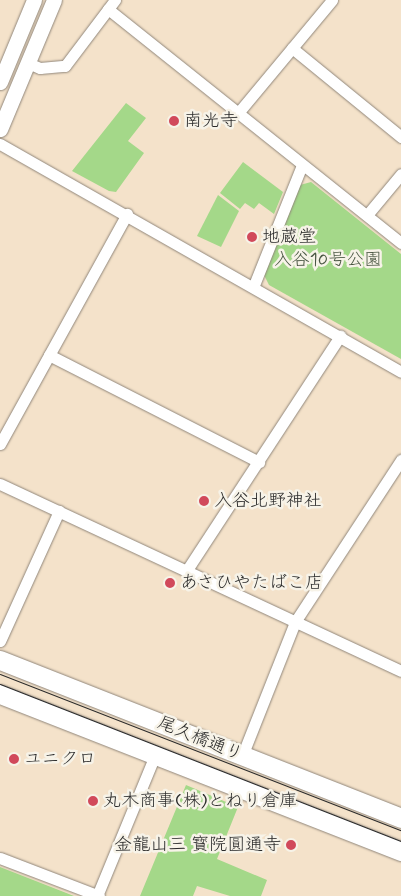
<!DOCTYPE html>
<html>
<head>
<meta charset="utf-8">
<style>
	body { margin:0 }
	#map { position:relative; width:401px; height:896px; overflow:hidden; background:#f4e2ca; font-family:Mynerve,"Klee One",sans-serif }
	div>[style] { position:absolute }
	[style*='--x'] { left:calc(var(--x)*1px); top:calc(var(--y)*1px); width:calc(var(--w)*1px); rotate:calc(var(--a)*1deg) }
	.green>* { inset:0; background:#a4d889 }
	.roads { filter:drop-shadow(0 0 1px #90867a) drop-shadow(0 0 1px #90867a) }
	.minor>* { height:11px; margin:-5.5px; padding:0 5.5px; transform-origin:5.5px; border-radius:5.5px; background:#fff }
	.tertiary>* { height:15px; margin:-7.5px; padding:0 7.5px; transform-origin:7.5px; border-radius:7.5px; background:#fff }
	.primary>* { height:19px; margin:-9.5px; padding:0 9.5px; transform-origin:9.5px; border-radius:9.5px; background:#fff }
	.tram>* { height:1px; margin:-0.5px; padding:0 0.5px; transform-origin:0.5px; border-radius:0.5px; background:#2b2b2b }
	.dots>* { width:14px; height:14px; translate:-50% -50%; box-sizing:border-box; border:2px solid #f7f3e8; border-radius:50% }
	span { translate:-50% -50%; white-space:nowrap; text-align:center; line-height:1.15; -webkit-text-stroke:5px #f7f3e8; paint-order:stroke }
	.poi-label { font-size:18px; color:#2b2b2b }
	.left { translate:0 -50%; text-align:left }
	.right { translate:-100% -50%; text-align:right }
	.park-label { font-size:18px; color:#495642 }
	.street-label { font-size:18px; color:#2b2b2b }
</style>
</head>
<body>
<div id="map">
	<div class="green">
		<i style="clip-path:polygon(126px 103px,146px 118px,128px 141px,144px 153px,116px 192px,109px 191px,72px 171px)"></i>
		<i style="clip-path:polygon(243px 162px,283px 192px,274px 214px,259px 203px,254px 209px,245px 203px,240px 209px,220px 193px)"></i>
		<i style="clip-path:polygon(311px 182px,401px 254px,401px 359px,269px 285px,264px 275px,300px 185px)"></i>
		<i style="clip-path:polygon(218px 195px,239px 211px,221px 247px,197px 236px)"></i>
		<i style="clip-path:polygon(186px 785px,238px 807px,217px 859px,267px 880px,261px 896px,230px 896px,197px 886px,193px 896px,140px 896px)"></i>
		<i style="clip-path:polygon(0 867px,74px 896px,0 896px)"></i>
	</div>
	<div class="roads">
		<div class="minor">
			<i style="--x:108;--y:9;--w:375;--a:38.6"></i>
			<i style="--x:292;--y:48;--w:141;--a:39.2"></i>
			<i style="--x:28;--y:63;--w:13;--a:23"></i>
			<i style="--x:40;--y:68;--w:25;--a:-5"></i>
			<i style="--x:65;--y:66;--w:83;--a:-52.9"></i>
			<i style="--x:238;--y:113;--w:147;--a:-50.2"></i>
			<i style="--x:0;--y:144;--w:461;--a:29.6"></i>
			<i style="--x:367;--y:215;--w:53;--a:-50.3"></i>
			<i style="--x:254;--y:285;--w:129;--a:-68.2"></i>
			<i style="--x:49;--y:355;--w:236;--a:27"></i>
			<i style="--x:0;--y:444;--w:263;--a:-61.1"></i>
			<i style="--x:0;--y:484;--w:442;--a:25"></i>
			<i style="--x:187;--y:570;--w:280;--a:-56.8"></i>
			<i style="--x:0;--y:641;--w:143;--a:-65.6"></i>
			<i style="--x:242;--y:756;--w:144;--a:-68.4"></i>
			<i style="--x:295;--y:622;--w:194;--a:-56.8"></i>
			<i style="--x:0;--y:858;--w:106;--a:21"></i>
			<i style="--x:97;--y:896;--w:152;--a:-67.6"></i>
		</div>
		<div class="tertiary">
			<i style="--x:0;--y:82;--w:89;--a:-67.5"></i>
			<i style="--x:0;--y:129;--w:140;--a:-67.3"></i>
		</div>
		<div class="primary">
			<i style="--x:0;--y:660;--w:431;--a:21.5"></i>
			<i style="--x:0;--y:694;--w:431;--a:21.4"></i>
		</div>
	</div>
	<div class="tram">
		<i style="--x:0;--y:674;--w:430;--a:21.3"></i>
		<i style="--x:0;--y:684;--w:431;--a:21.4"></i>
	</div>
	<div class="dots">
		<i style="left:174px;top:121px;background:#d1495b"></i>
		<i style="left:252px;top:237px;background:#d1495b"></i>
		<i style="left:204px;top:501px;background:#d1495b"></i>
		<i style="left:170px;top:583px;background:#d1495b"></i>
		<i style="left:14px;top:759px;background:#d1495b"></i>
		<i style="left:93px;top:801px;background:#d1495b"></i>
		<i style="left:291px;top:845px;background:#d1495b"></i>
	</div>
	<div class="poi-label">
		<span class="left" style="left:184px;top:121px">南光寺</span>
		<span class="left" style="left:262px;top:237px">地蔵堂</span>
		<span class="left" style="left:214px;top:501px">入谷北野神社</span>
		<span class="left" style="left:180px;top:583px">あさひやたばこ店</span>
		<span class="left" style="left:24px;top:759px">ユニクロ</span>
		<span class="left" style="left:103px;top:801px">丸木商事(株)とねり倉庫</span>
		<span class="right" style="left:281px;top:845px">金龍山三 寳院圓通寺</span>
	</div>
	<div class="park-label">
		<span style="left:328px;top:260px">入谷10号公園</span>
	</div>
	<div class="street-label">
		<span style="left:200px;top:739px;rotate:22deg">尾久橋通り</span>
	</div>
</div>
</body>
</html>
